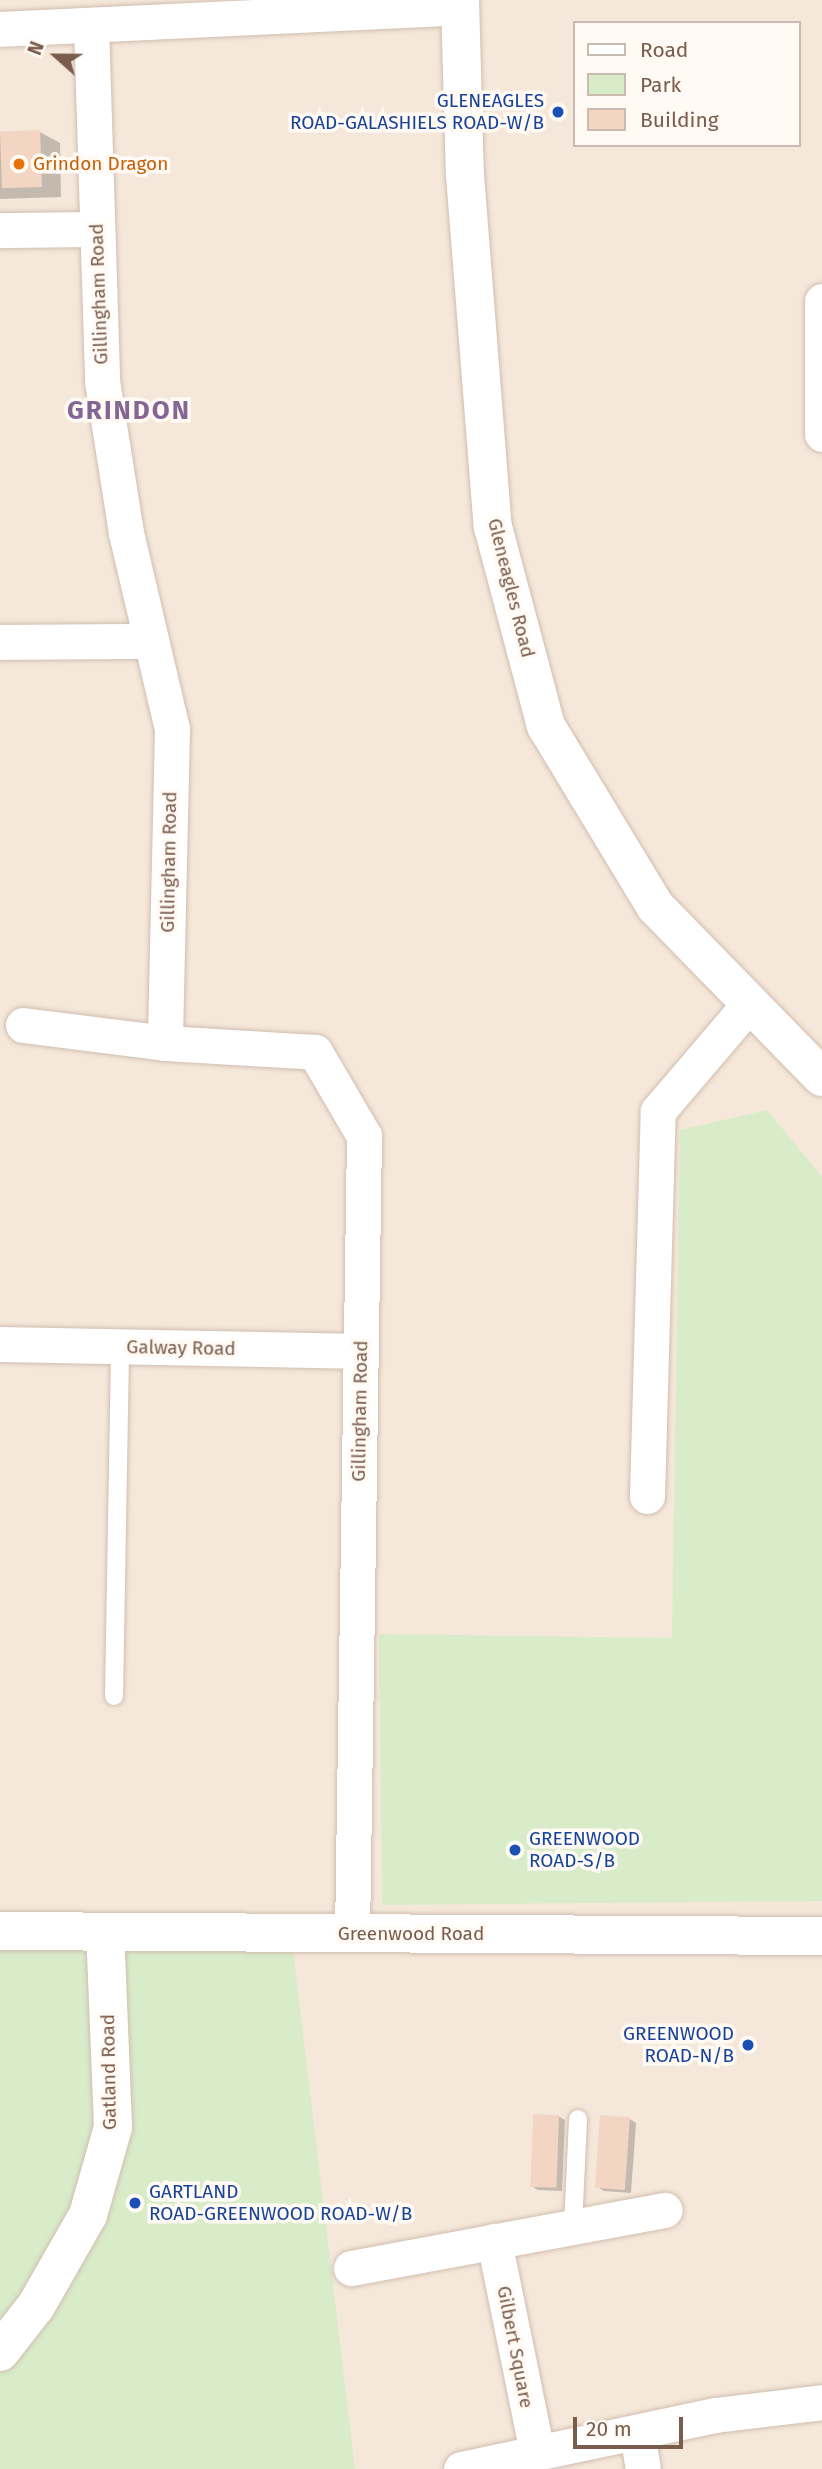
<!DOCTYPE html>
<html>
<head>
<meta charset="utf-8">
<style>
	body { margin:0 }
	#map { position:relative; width:822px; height:2469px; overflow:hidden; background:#fdf6ec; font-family:"Fira Sans",sans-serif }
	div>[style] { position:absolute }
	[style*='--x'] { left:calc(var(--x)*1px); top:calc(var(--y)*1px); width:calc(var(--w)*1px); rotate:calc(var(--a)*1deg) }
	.residential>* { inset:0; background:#f5e8da }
	.green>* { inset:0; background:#d8ecc9 }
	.shadow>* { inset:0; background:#0003 }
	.building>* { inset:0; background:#f3d5c3; transform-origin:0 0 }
	.roads { filter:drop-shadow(0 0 2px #d1beb0) drop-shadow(0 0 2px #d1beb0) }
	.lane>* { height:18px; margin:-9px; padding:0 9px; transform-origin:9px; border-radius:9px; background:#fff }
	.street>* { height:35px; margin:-17.5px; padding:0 17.5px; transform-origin:17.5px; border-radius:17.5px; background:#fff }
	.secondary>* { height:38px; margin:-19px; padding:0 19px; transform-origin:19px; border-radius:19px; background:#fff }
	.dots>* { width:19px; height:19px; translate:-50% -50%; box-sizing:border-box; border:4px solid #fffaf3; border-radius:50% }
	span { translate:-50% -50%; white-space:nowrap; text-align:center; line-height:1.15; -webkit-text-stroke:7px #fffaf3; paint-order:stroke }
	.transit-label { font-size:19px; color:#164399 }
	.right { translate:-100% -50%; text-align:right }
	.left { translate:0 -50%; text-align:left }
	.food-label { font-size:19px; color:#c56008 }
	.street-label { font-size:19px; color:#7a5c4d }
	.district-label { font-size:26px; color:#846695; font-weight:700; letter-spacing:2px }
	.legend { position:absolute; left:573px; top:21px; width:228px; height:126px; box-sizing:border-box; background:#fffaf3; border:2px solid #cabbb1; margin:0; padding:9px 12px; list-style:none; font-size:21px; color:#7a5c4d }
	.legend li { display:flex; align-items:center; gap:14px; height:35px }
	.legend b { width:35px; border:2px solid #cabbb1 }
	.north { position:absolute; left:21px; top:21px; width:70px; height:70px; -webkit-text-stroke:5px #fffaf3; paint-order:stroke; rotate:291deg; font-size:19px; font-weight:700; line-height:28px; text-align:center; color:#7a5c4d }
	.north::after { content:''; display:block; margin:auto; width:24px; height:32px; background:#7a5c4d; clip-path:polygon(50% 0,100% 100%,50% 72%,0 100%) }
	.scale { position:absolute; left:573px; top:2417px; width:110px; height:32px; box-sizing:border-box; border:4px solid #7a5c4d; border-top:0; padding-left:9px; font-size:21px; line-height:24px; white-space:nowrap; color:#7a5c4d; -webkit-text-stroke:5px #fffaf3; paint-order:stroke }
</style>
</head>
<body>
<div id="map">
	<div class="residential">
		<i style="clip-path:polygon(evenodd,0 0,822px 0,822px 2469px,0 2469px,0 0,575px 23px,799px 23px,799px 145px,575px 145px,575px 23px)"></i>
	</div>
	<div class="green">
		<i style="clip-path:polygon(767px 1110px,822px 1177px,822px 1901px,382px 1905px,379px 1634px,672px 1638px,680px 1130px)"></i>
		<i style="clip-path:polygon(291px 1933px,355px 2469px,0 2469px,0 1937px)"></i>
	</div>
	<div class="shadow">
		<i style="clip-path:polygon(40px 132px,60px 143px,61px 197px,0 199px,0 133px)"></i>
		<i style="clip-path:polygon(558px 2116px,565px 2120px,562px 2191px,538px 2190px,531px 2186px)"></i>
		<i style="clip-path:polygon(630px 2119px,636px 2123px,631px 2193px,604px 2191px,597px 2187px)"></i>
	</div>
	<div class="building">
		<i style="left:40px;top:130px;width:57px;height:40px;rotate:88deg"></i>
		<i style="left:533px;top:2114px;width:26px;height:73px;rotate:2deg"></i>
		<i style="left:600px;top:2115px;width:30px;height:73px;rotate:4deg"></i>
	</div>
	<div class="roads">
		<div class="lane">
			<i style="--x:114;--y:1696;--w:349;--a:-89"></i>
			<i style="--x:573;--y:2226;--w:107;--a:-87.3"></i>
		</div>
		<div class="street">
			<i style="--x:91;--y:25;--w:356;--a:88.2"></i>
			<i style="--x:102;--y:381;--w:154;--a:81"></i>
			<i style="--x:126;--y:533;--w:201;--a:76.8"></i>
			<i style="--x:172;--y:729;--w:314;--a:91.3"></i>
			<i style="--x:165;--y:1043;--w:150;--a:3.4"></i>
			<i style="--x:315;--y:1052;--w:97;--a:59.7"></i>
			<i style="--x:364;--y:1136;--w:797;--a:90.86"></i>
			<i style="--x:0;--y:29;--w:461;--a:-2.7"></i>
			<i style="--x:0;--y:230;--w:97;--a:-0.6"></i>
			<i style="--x:822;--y:301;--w:133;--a:90"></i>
			<i style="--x:0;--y:642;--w:151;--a:-0.4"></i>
			<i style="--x:23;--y:1025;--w:143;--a:7.2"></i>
			<i style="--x:0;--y:1344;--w:361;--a:1.1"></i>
			<i style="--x:647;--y:1496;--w:385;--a:-88.4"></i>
			<i style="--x:658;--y:1111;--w:142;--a:-49.6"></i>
			<i style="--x:494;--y:2241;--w:216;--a:78.5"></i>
			<i style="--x:351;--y:2268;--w:319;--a:-10.5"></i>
			<i style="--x:637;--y:2432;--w:37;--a:81"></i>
			<i style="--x:461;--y:2469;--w:260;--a:-12"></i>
			<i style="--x:715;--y:2415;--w:108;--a:-6.9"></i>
		</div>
		<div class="secondary">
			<i style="--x:460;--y:0;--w:175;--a:88.4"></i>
			<i style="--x:465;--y:175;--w:353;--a:85.5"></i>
			<i style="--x:493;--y:527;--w:206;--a:75.1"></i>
			<i style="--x:546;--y:726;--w:210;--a:58.8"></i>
			<i style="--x:655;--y:906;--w:239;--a:45.7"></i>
			<i style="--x:0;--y:1931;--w:822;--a:0.35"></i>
			<i style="--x:0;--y:2352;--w:58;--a:-52"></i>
			<i style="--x:36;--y:2306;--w:105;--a:-60.3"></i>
			<i style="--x:88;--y:2215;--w:91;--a:-74.1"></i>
			<i style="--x:113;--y:2127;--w:195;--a:-92.3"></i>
		</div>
	</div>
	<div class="dots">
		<i style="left:558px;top:112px;background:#1a4fb4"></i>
		<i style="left:19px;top:164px;background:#e8710a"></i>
		<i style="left:515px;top:1850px;background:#1a4fb4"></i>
		<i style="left:748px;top:2045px;background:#1a4fb4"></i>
		<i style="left:135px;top:2203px;background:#1a4fb4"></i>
	</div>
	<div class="transit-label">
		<span class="right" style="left:544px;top:112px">GLENEAGLES<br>ROAD-GALASHIELS ROAD-W/B</span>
		<span class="left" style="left:529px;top:1850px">GREENWOOD<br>ROAD-S/B</span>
		<span class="right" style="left:734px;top:2045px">GREENWOOD<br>ROAD-N/B</span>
		<span class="left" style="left:149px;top:2203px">GARTLAND<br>ROAD-GREENWOOD ROAD-W/B</span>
	</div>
	<div class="food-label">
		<span class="left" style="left:33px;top:164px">Grindon Dragon</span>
	</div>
	<div class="street-label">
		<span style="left:99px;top:294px;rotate:-92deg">Gillingham Road</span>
		<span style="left:511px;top:588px;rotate:76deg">Gleneagles Road</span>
		<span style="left:169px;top:862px;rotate:-89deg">Gillingham Road</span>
		<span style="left:181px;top:1348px;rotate:1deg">Galway Road</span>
		<span style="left:360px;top:1411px;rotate:-89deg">Gillingham Road</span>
		<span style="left:411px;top:1934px">Greenwood Road</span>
		<span style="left:109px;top:2072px;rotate:-91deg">Gatland Road</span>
		<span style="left:515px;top:2347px;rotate:79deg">Gilbert Square</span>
	</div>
	<div class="district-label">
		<span style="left:129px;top:411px">GRINDON</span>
	</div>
	<ul class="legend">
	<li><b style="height:9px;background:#fff"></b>Road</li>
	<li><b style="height:19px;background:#d8ecc9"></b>Park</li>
	<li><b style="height:19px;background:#f3d5c3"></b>Building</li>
	</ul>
	<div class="north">N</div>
	<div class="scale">20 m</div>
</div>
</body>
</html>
